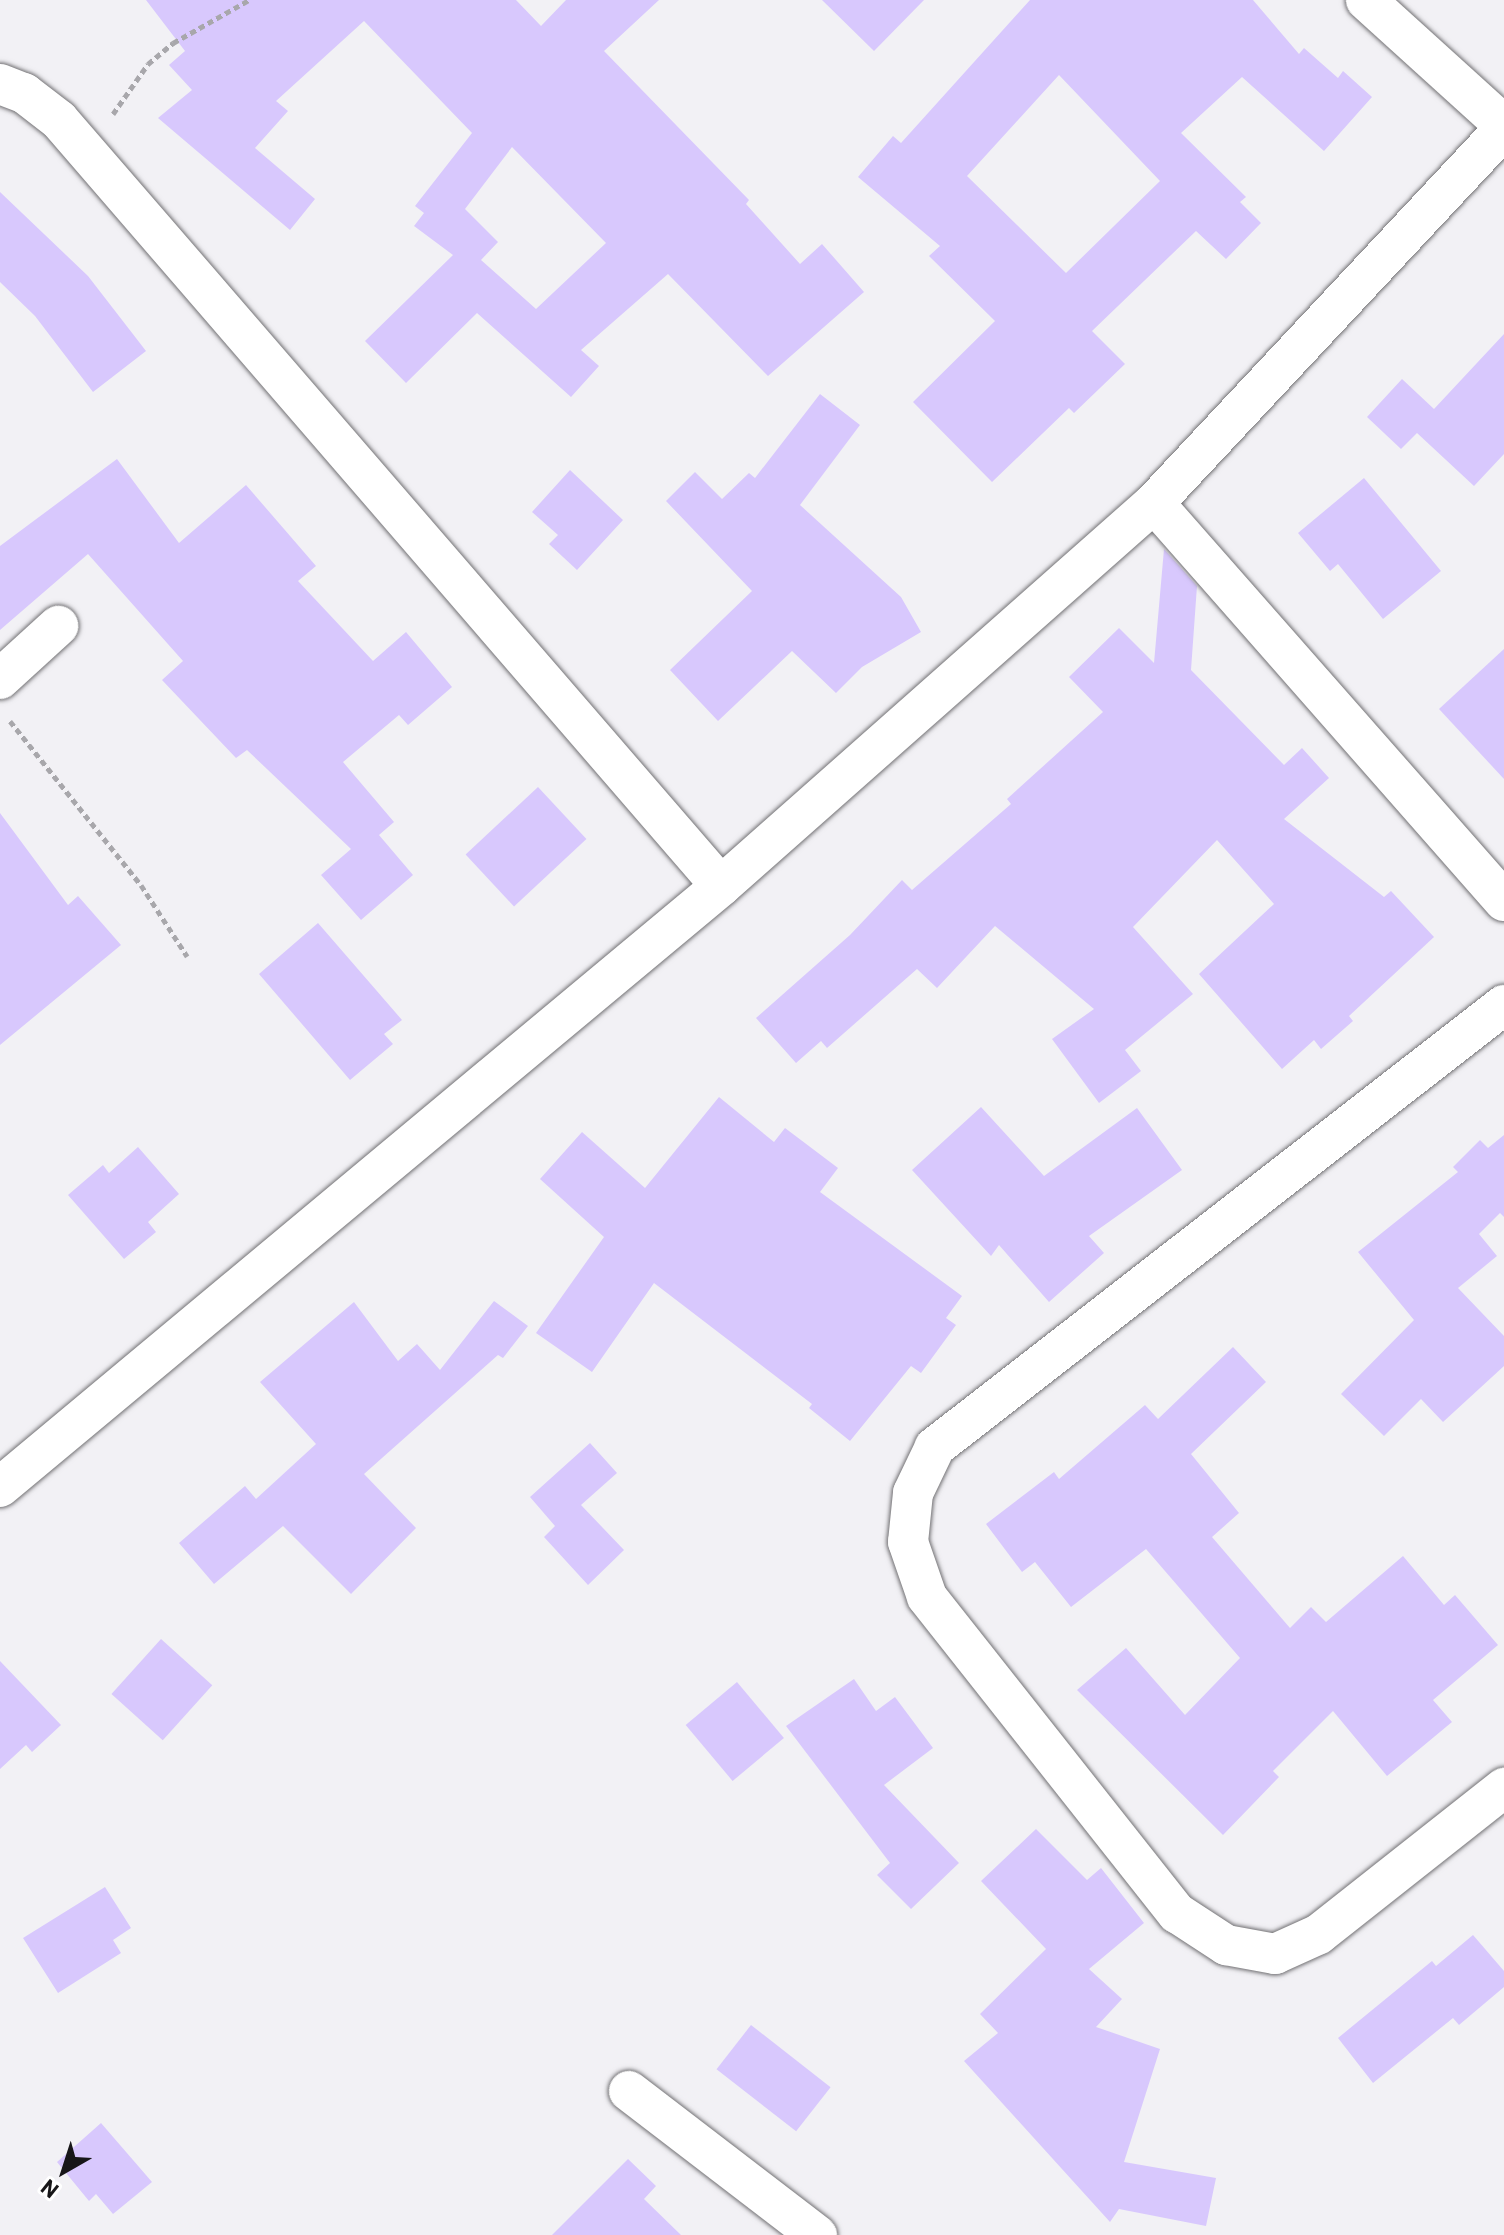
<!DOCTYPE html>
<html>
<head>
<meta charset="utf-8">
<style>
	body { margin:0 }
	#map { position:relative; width:1504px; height:2235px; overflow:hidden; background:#f2f1f5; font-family:Barlow,sans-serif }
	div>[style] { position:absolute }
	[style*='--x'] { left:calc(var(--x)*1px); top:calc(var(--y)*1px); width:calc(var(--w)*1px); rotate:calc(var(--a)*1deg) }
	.building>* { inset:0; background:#d8c8fd; transform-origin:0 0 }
	.path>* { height:5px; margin-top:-2.5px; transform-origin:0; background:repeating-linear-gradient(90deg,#a8a7ab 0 6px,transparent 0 10px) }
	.roads { filter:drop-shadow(0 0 2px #727174) drop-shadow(0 0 2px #727174) }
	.minor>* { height:40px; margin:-20px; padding:0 20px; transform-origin:20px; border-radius:20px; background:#fff }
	span { translate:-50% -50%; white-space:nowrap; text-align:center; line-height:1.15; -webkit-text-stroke:6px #fff; paint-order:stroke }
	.north { position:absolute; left:24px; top:2131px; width:80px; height:80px; -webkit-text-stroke:6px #fff; paint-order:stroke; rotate:219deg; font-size:22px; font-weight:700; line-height:32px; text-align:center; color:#171618 }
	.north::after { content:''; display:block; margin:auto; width:28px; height:36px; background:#171618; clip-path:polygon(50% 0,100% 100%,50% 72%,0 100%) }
</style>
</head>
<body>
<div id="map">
	<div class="building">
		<i style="clip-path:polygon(evenodd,146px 0,516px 0,541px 26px,566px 0,659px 0,604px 51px,749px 200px,746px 204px,800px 264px,822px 244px,864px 292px,768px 376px,668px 274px,581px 350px,599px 366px,571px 397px,477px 313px,406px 383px,365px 341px,453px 255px,414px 226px,424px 213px,415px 206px,472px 133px,364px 21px,276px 101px,288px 111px,255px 148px,315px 199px,290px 230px,158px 118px,192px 90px,169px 65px,185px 51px,146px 0,512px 147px,606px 243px,536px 309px,481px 260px,498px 242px,465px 209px,512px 147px)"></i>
		<i style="clip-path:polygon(822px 0,924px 0,874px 51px)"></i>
		<i style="clip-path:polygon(evenodd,1030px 0,1253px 0,1299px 54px,1304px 48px,1338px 78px,1343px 71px,1372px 97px,1324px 151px,1242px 77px,1181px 133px,1246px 197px,1240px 202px,1261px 223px,1226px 259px,1196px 231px,1092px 331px,1125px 364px,1074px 413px,1069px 408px,992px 482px,913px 402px,995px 321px,929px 256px,940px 246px,858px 177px,893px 136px,901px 143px,1030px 0,1059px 75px,1160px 181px,1066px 273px,967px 176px,1059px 75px)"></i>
		<i style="clip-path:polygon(0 192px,88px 276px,146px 351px,93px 392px,35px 316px,0 282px)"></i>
		<i style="clip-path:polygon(1504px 334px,1504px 454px,1474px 486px,1417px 433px,1401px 449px,1367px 417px,1402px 379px,1434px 409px)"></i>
		<i style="clip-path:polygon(820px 394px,860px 425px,800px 505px,901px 597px,921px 632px,862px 667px,836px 693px,792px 651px,718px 721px,670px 670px,752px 591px,666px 501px,695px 472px,722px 499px,749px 473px,755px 478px)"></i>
		<i style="clip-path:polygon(117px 459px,179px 543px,246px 485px,316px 566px,298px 581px,373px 661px,406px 632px,452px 687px,408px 725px,399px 715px,343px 762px,394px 822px,379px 835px,413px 875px,361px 920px,321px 875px,351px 849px,247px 750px,236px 758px,162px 680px,183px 661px,88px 554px,0 630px,0 546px)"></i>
		<i style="clip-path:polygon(570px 470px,623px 520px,577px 570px,549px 544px,558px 535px,532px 512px)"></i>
		<i style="clip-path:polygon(1364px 478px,1441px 571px,1383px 619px,1338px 564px,1330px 571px,1298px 533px)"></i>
		<i style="clip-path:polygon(1164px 549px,1197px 586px,1191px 670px,1284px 765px,1302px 748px,1329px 778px,1284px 819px,1384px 897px,1391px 891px,1434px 937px,1349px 1016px,1353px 1021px,1321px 1049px,1314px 1040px,1282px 1069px,1199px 974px,1274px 904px,1217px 840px,1133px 927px,1193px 994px,1125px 1050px,1141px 1071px,1099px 1103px,1052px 1039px,1094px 1009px,995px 926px,937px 988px,917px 969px,827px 1048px,821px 1041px,796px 1063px,756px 1018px,850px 935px,902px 880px,912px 890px,1011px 804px,1007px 799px,1103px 712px,1069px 677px,1119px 628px,1154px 663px)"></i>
		<i style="clip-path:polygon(1504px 649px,1504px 779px,1439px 709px)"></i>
		<i style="left:538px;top:787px;width:71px;height:99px;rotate:47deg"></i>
		<i style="clip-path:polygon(0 813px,68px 905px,78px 896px,121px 945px,0 1045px)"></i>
		<i style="clip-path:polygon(318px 923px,402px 1020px,384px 1034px,393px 1044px,350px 1080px,259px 974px)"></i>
		<i style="clip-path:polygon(719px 1097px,774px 1142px,785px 1128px,838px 1168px,820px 1192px,962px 1296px,946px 1318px,956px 1325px,921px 1373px,911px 1366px,850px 1441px,809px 1408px,812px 1404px,654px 1283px,592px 1372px,536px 1333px,604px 1237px,540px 1179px,582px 1132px,645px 1188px)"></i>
		<i style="clip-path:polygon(981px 1107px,1044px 1176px,1137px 1108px,1182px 1170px,1089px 1236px,1104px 1253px,1049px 1302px,999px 1245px,991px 1256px,912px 1170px)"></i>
		<i style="clip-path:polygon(1504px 1135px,1504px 1217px,1500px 1213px,1479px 1234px,1497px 1256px,1458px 1288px,1504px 1336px,1504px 1366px,1443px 1422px,1421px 1399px,1384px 1436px,1341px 1394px,1414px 1320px,1358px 1252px,1458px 1172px,1453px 1167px,1480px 1140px,1488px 1148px)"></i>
		<i style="clip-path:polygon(138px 1147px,179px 1194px,148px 1222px,156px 1232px,124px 1259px,68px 1195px,103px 1165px,109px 1173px)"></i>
		<i style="clip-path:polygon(494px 1301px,528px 1326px,503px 1358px,498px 1355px,364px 1474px,416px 1528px,351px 1594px,283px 1526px,214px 1584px,179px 1543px,245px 1486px,256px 1499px,316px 1444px,260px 1382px,354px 1302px,398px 1361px,417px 1344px,440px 1370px)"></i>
		<i style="clip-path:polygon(1233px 1347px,1266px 1382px,1191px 1454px,1239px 1513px,1212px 1537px,1290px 1628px,1311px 1607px,1326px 1622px,1403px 1556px,1444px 1605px,1455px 1595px,1498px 1645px,1433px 1700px,1452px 1722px,1387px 1776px,1333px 1711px,1273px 1771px,1279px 1777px,1223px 1835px,1077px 1690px,1126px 1648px,1185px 1715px,1240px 1658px,1146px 1549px,1071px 1607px,1035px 1562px,1022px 1572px,986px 1524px,1054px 1472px,1059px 1479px,1145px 1405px,1158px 1419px)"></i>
		<i style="clip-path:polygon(590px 1443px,617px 1473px,581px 1505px,624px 1550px,588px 1585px,544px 1537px,555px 1526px,530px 1497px)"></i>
		<i style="left:161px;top:1639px;width:69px;height:74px;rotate:42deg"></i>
		<i style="clip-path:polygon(0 1661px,61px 1725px,32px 1752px,26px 1745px,0 1769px)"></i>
		<i style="clip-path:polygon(854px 1679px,876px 1711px,895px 1697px,933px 1748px,884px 1785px,959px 1863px,911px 1909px,877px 1875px,890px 1863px,786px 1726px)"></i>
		<i style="left:737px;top:1682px;width:73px;height:67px;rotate:50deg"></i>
		<i style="clip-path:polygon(1036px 1829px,1087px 1880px,1101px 1868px,1144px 1923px,1089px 1969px,1122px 1999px,1096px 2027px,1160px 2049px,1124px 2162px,1216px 2178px,1206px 2226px,1119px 2209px,1110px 2222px,964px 2061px,998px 2033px,980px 2014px,1046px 1949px,981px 1881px)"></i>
		<i style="clip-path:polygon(105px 1887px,131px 1928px,113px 1940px,121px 1953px,58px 1993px,23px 1938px)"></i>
		<i style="clip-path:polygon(1473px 1935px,1504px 1971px,1504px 1987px,1459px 2025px,1453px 2018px,1373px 2083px,1338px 2038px,1432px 1961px,1436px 1966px)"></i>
		<i style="left:751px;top:2025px;width:101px;height:56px;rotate:38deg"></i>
		<i style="clip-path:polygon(101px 2123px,152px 2182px,113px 2214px,96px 2194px,89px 2201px,57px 2162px)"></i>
		<i style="clip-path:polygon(628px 2159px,656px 2186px,644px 2199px,681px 2235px,552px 2235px)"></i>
	</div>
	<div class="path">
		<i style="--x:113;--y:114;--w:61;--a:-55"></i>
		<i style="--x:148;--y:64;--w:33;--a:-40"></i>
		<i style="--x:173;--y:43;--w:87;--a:-29.5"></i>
		<i style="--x:10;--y:721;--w:210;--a:51.4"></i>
		<i style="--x:141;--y:885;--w:85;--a:57.1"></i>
	</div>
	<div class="roads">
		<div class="minor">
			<i style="--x:1366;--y:0;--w:186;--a:42.2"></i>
			<i style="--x:0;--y:84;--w:26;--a:21"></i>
			<i style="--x:24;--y:93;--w:44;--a:37.6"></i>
			<i style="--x:59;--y:120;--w:1012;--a:49.17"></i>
			<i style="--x:1154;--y:503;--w:530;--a:48.67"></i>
			<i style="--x:0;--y:679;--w:79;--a:-42.4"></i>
			<i style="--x:1504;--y:1005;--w:721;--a:142.16"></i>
			<i style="--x:935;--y:1447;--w:51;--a:115.6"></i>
			<i style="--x:913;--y:1493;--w:49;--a:95.8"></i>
			<i style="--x:908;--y:1542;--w:58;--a:70.9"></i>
			<i style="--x:927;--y:1597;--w:403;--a:51.7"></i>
			<i style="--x:1177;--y:1913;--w:59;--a:33.1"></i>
			<i style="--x:1226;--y:1945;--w:50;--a:10.4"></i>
			<i style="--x:1275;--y:1954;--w:48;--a:-24.4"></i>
			<i style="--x:1319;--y:1934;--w:236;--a:-38.3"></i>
			<i style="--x:0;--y:1487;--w:939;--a:-39.81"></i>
			<i style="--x:721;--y:886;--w:578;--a:-41.49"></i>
			<i style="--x:1154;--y:503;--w:512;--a:-46.9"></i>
			<i style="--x:629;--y:2091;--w:237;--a:37.5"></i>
		</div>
	</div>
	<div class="north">N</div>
</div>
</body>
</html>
